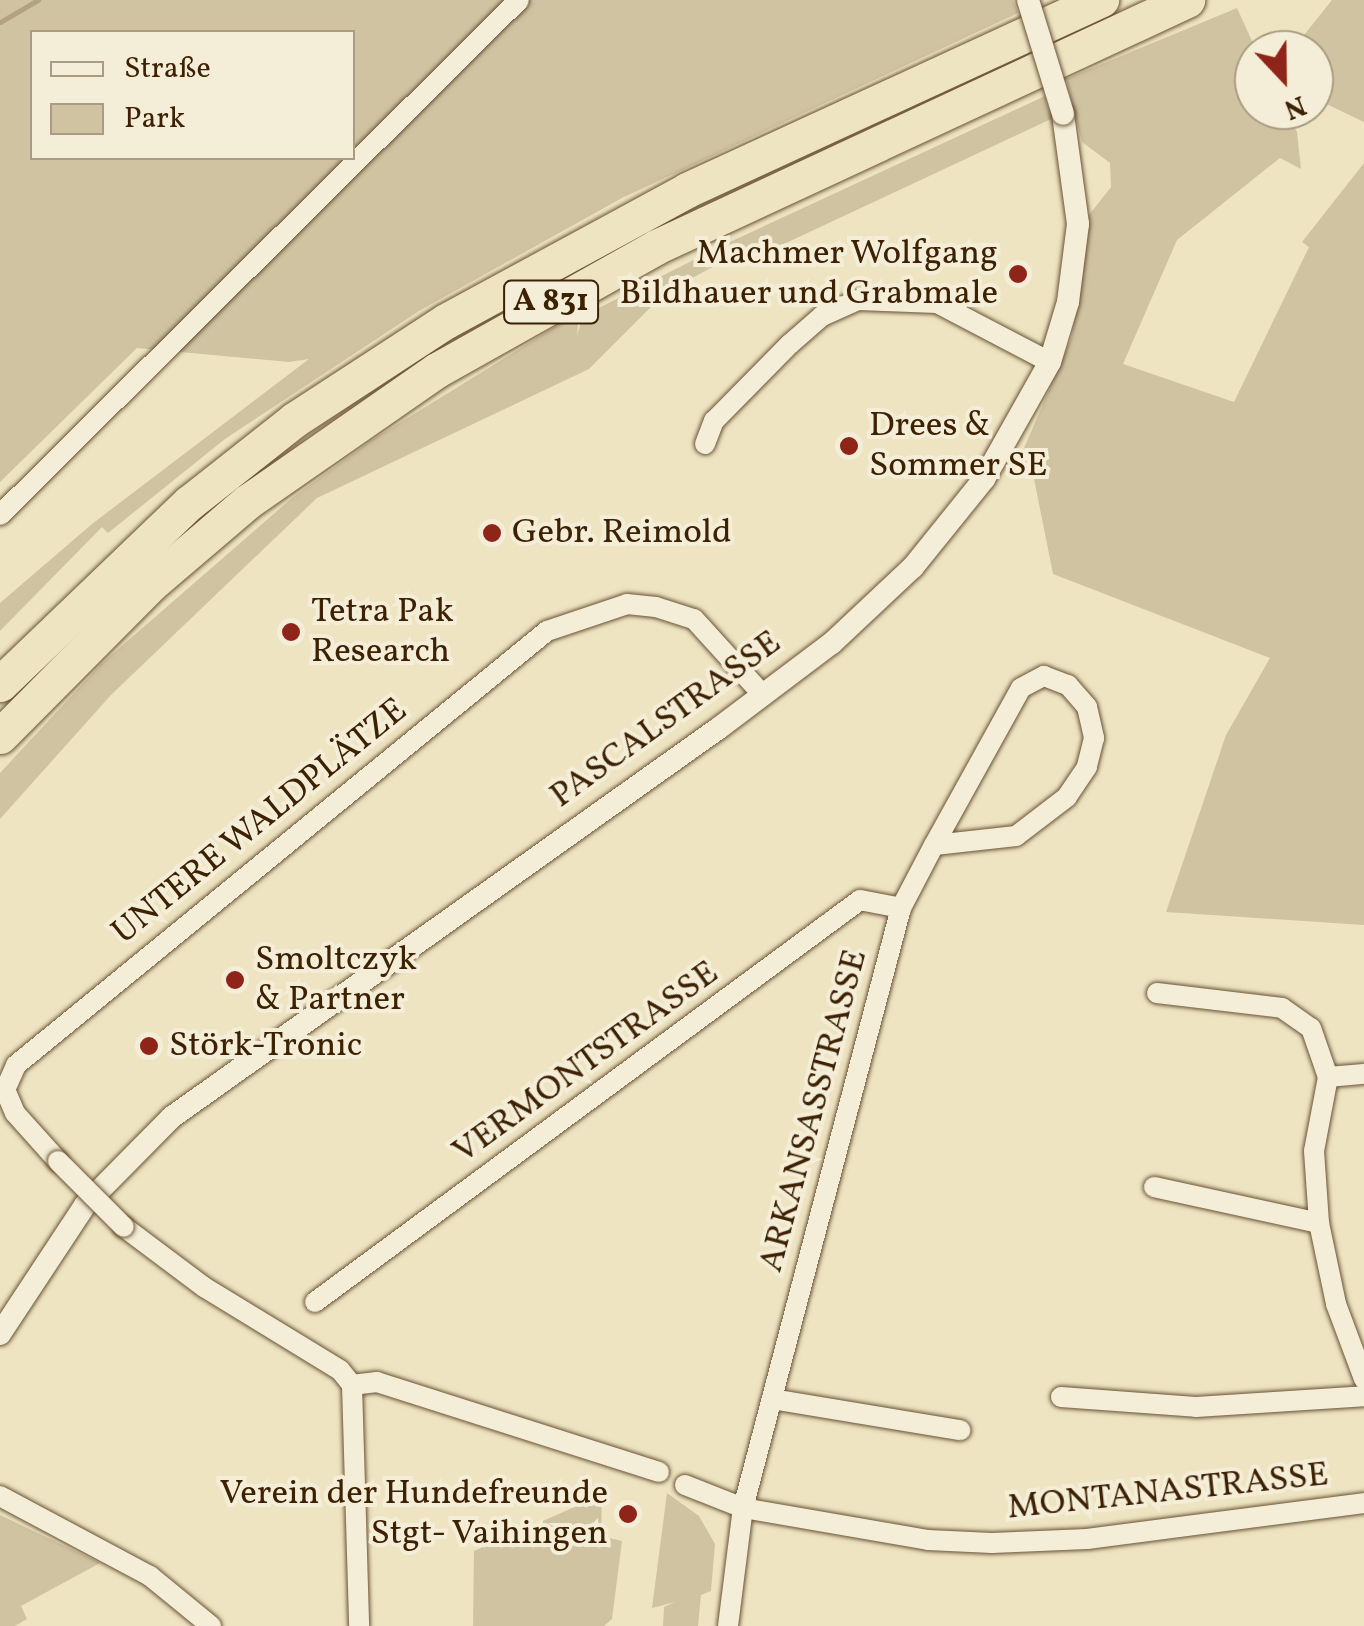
<!DOCTYPE html>
<html>
<head>
<meta charset="utf-8">
<style>
	body { margin:0 }
	#map { position:relative; width:1364px; height:1626px; overflow:hidden; background:#eee4c2; font-family:Vollkorn,serif }
	div>[style] { position:absolute }
	[style*='--x'] { left:calc(var(--x)*1px); top:calc(var(--y)*1px); width:calc(var(--w)*1px); rotate:calc(var(--a)*1deg) }
	.green>* { inset:0; background:#d0c3a2 }
	.stream>* { height:5px; margin:-2.5px; padding:0 2.5px; transform-origin:2.5px; border-radius:2.5px; background:#b2a281 }
	.roads { filter:drop-shadow(0 0 2px #695233) drop-shadow(0 0 2px #695233) }
	.minor>* { height:20px; margin:-10px; padding:0 10px; transform-origin:10px; border-radius:10px; background:#f4edd7 }
	.tertiary>* { height:22px; margin:-11px; padding:0 11px; transform-origin:11px; border-radius:11px; background:#f4edd7 }
	.motorway>* { height:35px; margin:-17.5px; padding:0 17.5px; transform-origin:17.5px; border-radius:17.5px; background:#eee4c2 }
	.bridges { filter:drop-shadow(0 0 2px #695233) drop-shadow(0 0 2px #695233) }
	.minor-bridge>* { height:20px; margin:-10px; padding:0 10px; transform-origin:10px; border-radius:10px; background:#f4edd7 }
	.tertiary-bridge>* { height:22px; margin:-11px; padding:0 11px; transform-origin:11px; border-radius:11px; background:#f4edd7 }
	.dots>* { width:28px; height:28px; translate:-50% -50%; box-sizing:border-box; border:5px solid #f4edd7; border-radius:50% }
	span { translate:-50% -50%; white-space:nowrap; text-align:center; line-height:1.15; -webkit-text-stroke:8px #f4edd7; paint-order:stroke }
	.shield-label span { padding:2px 8px; background:#f4edd7; border:2px solid; border-radius:8px; -webkit-text-stroke-width:0 }
	.shield-label { font-size:32px; color:#3d2103; font-weight:700 }
	.poi-label { font-size:35px; color:#3d2103 }
	.right { translate:-100% -50%; text-align:right }
	.left { translate:0 -50%; text-align:left }
	.street-label { font-size:35px; color:#3d2103 }
	.legend { position:absolute; left:30px; top:30px; width:325px; height:130px; box-sizing:border-box; background:#f4edd7; border:2px solid #ab9b82; margin:0; padding:12px 18px; list-style:none; font-size:30px; color:#3d2103 }
	.legend li { display:flex; align-items:center; gap:20px; height:50px }
	.legend b { width:50px; border:2px solid #ab9b82 }
	.north { position:absolute; left:1234px; top:30px; width:100px; height:100px; box-sizing:border-box; background:#f4edd7; border:2px solid #ab9b82; border-radius:50%; rotate:158deg; font-size:28px; font-weight:700; line-height:40px; text-align:center; color:#3d2103 }
	.north::after { content:''; display:block; margin:auto; width:35px; height:45px; background:#8f2418; clip-path:polygon(50% 0,100% 100%,50% 72%,0 100%) }
</style>
</head>
<body>
<div id="map">
	<div class="green">
		<i style="clip-path:polygon(evenodd,0 0,1013px 0,1018px 13px,622px 198px,419px 311px,225px 439px,108px 533px,102px 527px,0 631px,0 603px,92px 524px,309px 359px,289px 362px,137px 348px,0 482px,0 0,32px 32px,352px 32px,352px 158px,32px 158px,32px 32px)"></i>
		<i style="clip-path:polygon(1332px 0,1364px 0,1364px 122px,1314px 98px,1314px 50px,1292px 50px)"></i>
		<i style="clip-path:polygon(1237px 8px,1256px 50px,1254px 110px,1286px 110px,1297px 132px,1301px 169px,1280px 158px,1177px 240px,1123px 364px,1234px 402px,1309px 247px,1302px 242px,1364px 163px,1364px 925px,1166px 912px,1226px 735px,1270px 658px,1053px 574px,1033px 474px,1011px 478px,1072px 337px,1089px 215px,1111px 187px,1110px 163px,1082px 142px,1066px 79px)"></i>
		<i style="clip-path:polygon(1045px 96px,1051px 119px,735px 267px,722px 262px,666px 292px,589px 369px,317px 498px,111px 695px,0 819px,0 773px,101px 664px,292px 498px,372px 440px,579px 312px,577px 335px,583px 316px,719px 247px)"></i>
		<i style="clip-path:polygon(667px 1493px,699px 1516px,715px 1544px,711px 1591px,701px 1595px,698px 1626px,663px 1626px,664px 1607px,675px 1602px,652px 1608px)"></i>
		<i style="clip-path:polygon(602px 1495px,601px 1536px,622px 1541px,612px 1619px,604px 1626px,473px 1626px,474px 1551px)"></i>
		<i style="clip-path:polygon(0 1515px,100px 1563px,21px 1606px,27px 1619px,15px 1626px,0 1626px)"></i>
	</div>
	<div class="stream">
		<i style="--x:0;--y:22;--w:44;--a:-30.1"></i>
	</div>
	<div class="roads">
		<div class="minor">
			<i style="--x:705;--y:444;--w:25;--a:-69"></i>
			<i style="--x:714;--y:421;--w:108;--a:-45.4"></i>
			<i style="--x:790;--y:344;--w:43;--a:-41.2"></i>
			<i style="--x:822;--y:316;--w:39;--a:-24"></i>
			<i style="--x:858;--y:300;--w:79;--a:2.2"></i>
			<i style="--x:937;--y:303;--w:127;--a:27.6"></i>
			<i style="--x:0;--y:515;--w:731;--a:-44.78"></i>
			<i style="--x:1157;--y:993;--w:126;--a:6.8"></i>
			<i style="--x:1282;--y:1008;--w:35;--a:35"></i>
			<i style="--x:1311;--y:1028;--w:52;--a:70.9"></i>
			<i style="--x:1328;--y:1077;--w:75;--a:100.7"></i>
			<i style="--x:1314;--y:1151;--w:72;--a:86"></i>
			<i style="--x:1319;--y:1223;--w:83;--a:78.1"></i>
			<i style="--x:1336;--y:1304;--w:80;--a:69.5"></i>
			<i style="--x:1328;--y:1077;--w:36;--a:-5"></i>
			<i style="--x:58;--y:1161;--w:64;--a:-131.9"></i>
			<i style="--x:15;--y:1113;--w:25;--a:-113"></i>
			<i style="--x:5;--y:1090;--w:27;--a:-66"></i>
			<i style="--x:16;--y:1065;--w:686;--a:-39.26"></i>
			<i style="--x:547;--y:631;--w:84;--a:-18.6"></i>
			<i style="--x:627;--y:604;--w:29;--a:6"></i>
			<i style="--x:656;--y:607;--w:40;--a:18"></i>
			<i style="--x:694;--y:619;--w:103;--a:47.8"></i>
			<i style="--x:1154;--y:1187;--w:169;--a:12.3"></i>
			<i style="--x:124;--y:1227;--w:100;--a:36.9"></i>
			<i style="--x:204;--y:1287;--w:159;--a:31.4"></i>
			<i style="--x:340;--y:1370;--w:19;--a:51"></i>
			<i style="--x:352;--y:1385;--w:241;--a:88.3"></i>
			<i style="--x:315;--y:1302;--w:677;--a:-36.41"></i>
			<i style="--x:860;--y:900;--w:42;--a:11"></i>
			<i style="--x:352;--y:1385;--w:25;--a:-7"></i>
			<i style="--x:377;--y:1382;--w:296;--a:17.7"></i>
			<i style="--x:1061;--y:1397;--w:135;--a:4.2"></i>
			<i style="--x:1196;--y:1407;--w:168;--a:-3.7"></i>
			<i style="--x:772;--y:1399;--w:191;--a:9.4"></i>
			<i style="--x:685;--y:1485;--w:62;--a:21.6"></i>
			<i style="--x:743;--y:1508;--w:188;--a:9.8"></i>
			<i style="--x:928;--y:1540;--w:64;--a:2.7"></i>
			<i style="--x:992;--y:1543;--w:95;--a:-2.4"></i>
			<i style="--x:1087;--y:1539;--w:279;--a:-7.4"></i>
			<i style="--x:0;--y:1496;--w:170;--a:28.1"></i>
			<i style="--x:150;--y:1576;--w:79;--a:39.3"></i>
			<i style="--x:728;--y:1626;--w:119;--a:-82.8"></i>
			<i style="--x:743;--y:1508;--w:620;--a:-75.25"></i>
			<i style="--x:901;--y:908;--w:71;--a:-62.4"></i>
			<i style="--x:934;--y:845;--w:179;--a:-61"></i>
			<i style="--x:1021;--y:688;--w:26;--a:-28"></i>
			<i style="--x:1044;--y:676;--w:26;--a:21"></i>
			<i style="--x:1068;--y:685;--w:29;--a:49"></i>
			<i style="--x:1087;--y:707;--w:32;--a:77"></i>
			<i style="--x:1094;--y:738;--w:30;--a:104"></i>
			<i style="--x:1087;--y:767;--w:36;--a:124"></i>
			<i style="--x:1067;--y:797;--w:64;--a:142.6"></i>
			<i style="--x:1016;--y:836;--w:82;--a:173.7"></i>
		</div>
		<div class="tertiary">
			<i style="--x:0;--y:1334;--w:154;--a:-56.6"></i>
			<i style="--x:85;--y:1205;--w:124;--a:-45.3"></i>
			<i style="--x:172;--y:1117;--w:671;--a:-35.42"></i>
			<i style="--x:719;--y:728;--w:141;--a:-37"></i>
			<i style="--x:832;--y:643;--w:111;--a:-43.2"></i>
			<i style="--x:913;--y:567;--w:113;--a:-51.1"></i>
			<i style="--x:984;--y:479;--w:134;--a:-60.6"></i>
			<i style="--x:1050;--y:362;--w:63;--a:-73.3"></i>
			<i style="--x:1068;--y:302;--w:79;--a:-82.7"></i>
			<i style="--x:1078;--y:224;--w:111;--a:-97.8"></i>
		</div>
		<div class="motorway">
			<i style="--x:0;--y:684;--w:262;--a:-43.8"></i>
			<i style="--x:189;--y:503;--w:134;--a:-38.3"></i>
			<i style="--x:294;--y:420;--w:181;--a:-33.1"></i>
			<i style="--x:446;--y:321;--w:274;--a:-28.5"></i>
			<i style="--x:687;--y:190;--w:456;--a:-24.7"></i>
			<i style="--x:0;--y:736;--w:214;--a:-45.2"></i>
			<i style="--x:151;--y:584;--w:126;--a:-40.5"></i>
			<i style="--x:247;--y:502;--w:231;--a:-34.8"></i>
			<i style="--x:437;--y:370;--w:251;--a:-29.3"></i>
			<i style="--x:656;--y:247;--w:586;--a:-24.95"></i>
		</div>
	</div>
	<div class="bridges">
		<div class="minor-bridge">
			<i style="--x:58;--y:1161;--w:93;--a:45"></i>
		</div>
		<div class="tertiary-bridge">
			<i style="--x:1028;--y:0;--w:119;--a:72.9"></i>
		</div>
	</div>
	<div class="dots">
		<i style="left:1018px;top:274px;background:#8f2418"></i>
		<i style="left:849px;top:446px;background:#8f2418"></i>
		<i style="left:492px;top:533px;background:#8f2418"></i>
		<i style="left:291px;top:632px;background:#8f2418"></i>
		<i style="left:235px;top:980px;background:#8f2418"></i>
		<i style="left:149px;top:1046px;background:#8f2418"></i>
		<i style="left:628px;top:1514px;background:#8f2418"></i>
	</div>
	<div class="shield-label">
		<span style="left:551px;top:302px">A 831</span>
	</div>
	<div class="poi-label">
		<span class="right" style="left:998px;top:274px">Machmer Wolfgang<br>Bildhauer und Grabmale</span>
		<span class="left" style="left:869px;top:446px">Drees &amp;<br>Sommer SE</span>
		<span class="left" style="left:512px;top:533px">Gebr. Reimold</span>
		<span class="left" style="left:311px;top:632px">Tetra Pak<br>Research</span>
		<span class="left" style="left:255px;top:980px">Smoltczyk<br>&amp; Partner</span>
		<span class="left" style="left:169px;top:1046px">Störk-Tronic</span>
		<span class="right" style="left:608px;top:1514px">Verein der Hundefreunde<br>Stgt- Vaihingen</span>
	</div>
	<div class="street-label">
		<span style="left:666px;top:720px;rotate:-36deg">PASCALSTRASSE</span>
		<span style="left:260px;top:822px;rotate:-39deg">UNTERE WALDPLÄTZE</span>
		<span style="left:586px;top:1063px;rotate:-36deg">VERMONTSTRASSE</span>
		<span style="left:814px;top:1111px;rotate:-75deg">ARKANSASSTRASSE</span>
		<span style="left:1168px;top:1492px;rotate:-6deg">MONTANASTRASSE</span>
	</div>
	<ul class="legend">
	<li><b style="height:12px;background:#f4edd7"></b>Straße</li>
	<li><b style="height:28px;background:#d0c3a2"></b>Park</li>
	</ul>
	<div class="north">N</div>
</div>
</body>
</html>
